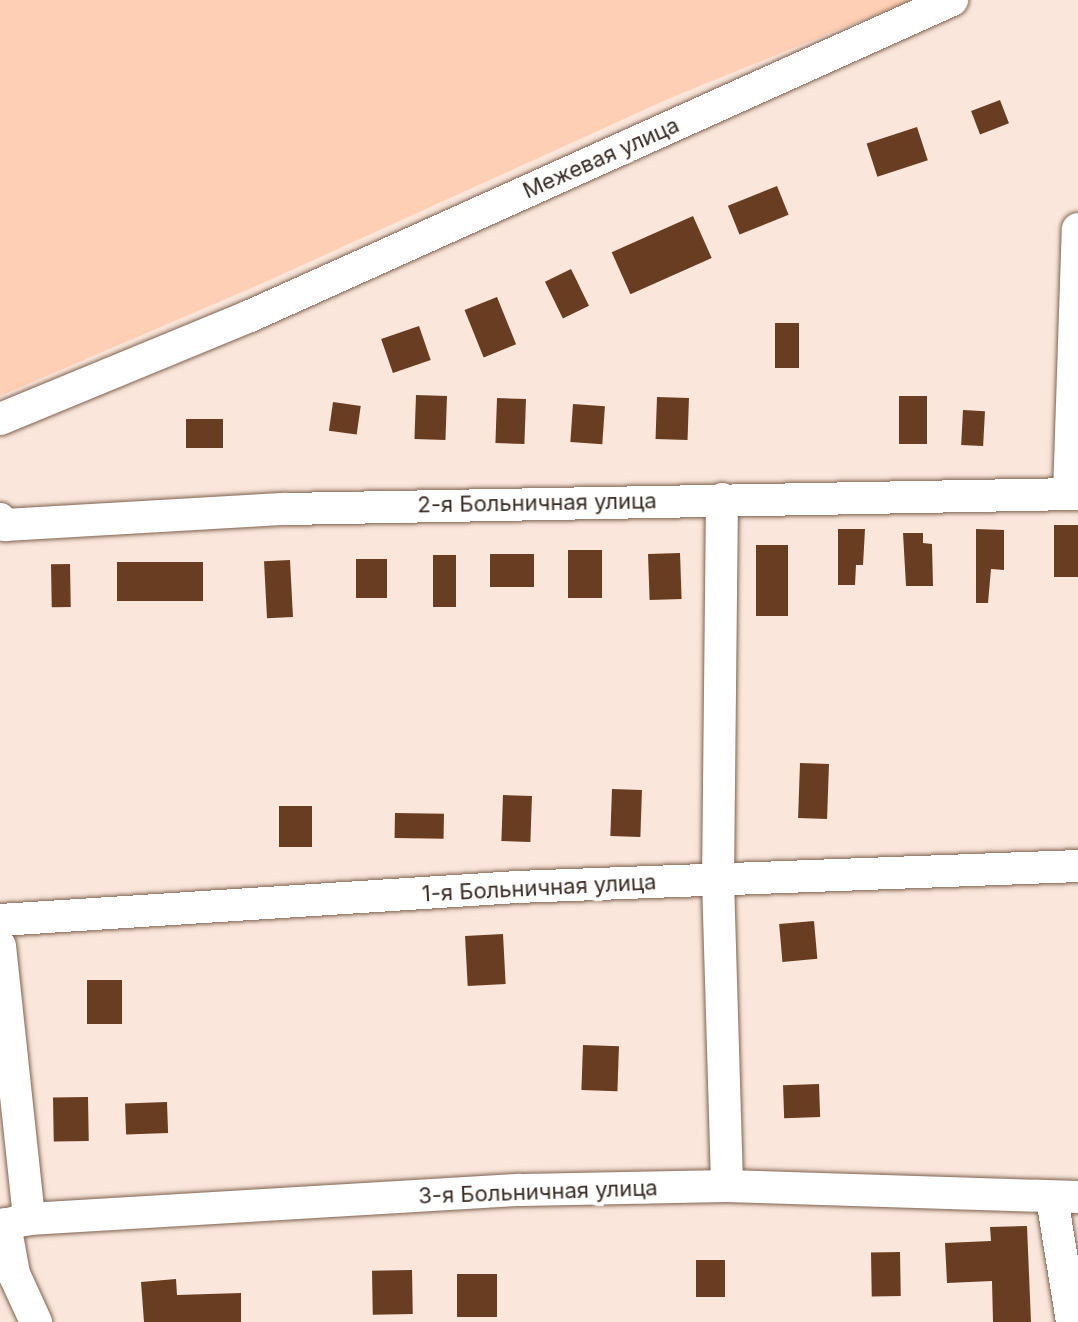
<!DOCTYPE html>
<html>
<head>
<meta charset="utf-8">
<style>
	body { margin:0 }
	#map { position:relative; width:1078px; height:1322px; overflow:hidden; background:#fae6da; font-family:Inter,sans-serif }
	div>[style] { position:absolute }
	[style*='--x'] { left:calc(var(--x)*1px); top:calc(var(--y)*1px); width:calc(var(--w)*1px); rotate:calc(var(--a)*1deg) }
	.green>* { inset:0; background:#fecfb4 }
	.building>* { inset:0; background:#693d21; transform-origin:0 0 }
	.roads { filter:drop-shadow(0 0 2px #7e6150) drop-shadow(0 0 2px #7e6150) }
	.minor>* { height:32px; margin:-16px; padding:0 16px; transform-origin:16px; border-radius:16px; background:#fff }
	span { translate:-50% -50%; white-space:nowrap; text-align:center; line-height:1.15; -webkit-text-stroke:8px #fff; paint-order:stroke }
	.street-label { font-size:22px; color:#392c25 }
</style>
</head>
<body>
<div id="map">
	<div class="green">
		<i style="clip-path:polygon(0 0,912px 0,670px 98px,263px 283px,0 396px)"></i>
	</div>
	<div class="building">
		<i style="left:1000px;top:100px;width:25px;height:31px;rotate:69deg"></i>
		<i style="left:917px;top:127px;width:35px;height:53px;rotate:72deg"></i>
		<i style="left:777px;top:186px;width:31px;height:53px;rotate:68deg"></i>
		<i style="left:693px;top:216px;width:46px;height:89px;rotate:66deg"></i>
		<i style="left:571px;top:269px;width:41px;height:29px;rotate:64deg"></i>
		<i style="left:497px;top:297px;width:51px;height:35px;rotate:68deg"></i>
		<i style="left:799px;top:323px;width:45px;height:24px;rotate:90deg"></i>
		<i style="left:419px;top:326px;width:36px;height:40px;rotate:71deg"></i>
		<i style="left:416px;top:395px;width:31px;height:44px;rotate:2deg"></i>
		<i style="left:899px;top:396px;width:28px;height:48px"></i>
		<i style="left:657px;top:397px;width:32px;height:42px;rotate:2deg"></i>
		<i style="left:497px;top:398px;width:29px;height:45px;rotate:2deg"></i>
		<i style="left:333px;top:402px;width:28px;height:29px;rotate:8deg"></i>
		<i style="left:573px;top:404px;width:32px;height:38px;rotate:4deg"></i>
		<i style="left:963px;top:410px;width:22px;height:35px;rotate:3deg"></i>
		<i style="left:186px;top:419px;width:37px;height:29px"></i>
		<i style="left:1054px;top:525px;width:24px;height:52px"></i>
		<i style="clip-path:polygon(838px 529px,865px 529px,863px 565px,856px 565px,855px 585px,838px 585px)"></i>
		<i style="clip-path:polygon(976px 529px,1004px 530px,1004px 570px,991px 569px,988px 603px,976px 603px)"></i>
		<i style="clip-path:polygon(903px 533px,923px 533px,923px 543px,932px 544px,933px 586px,906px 586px)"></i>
		<i style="left:756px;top:545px;width:32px;height:71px"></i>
		<i style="left:568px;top:550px;width:34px;height:48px"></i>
		<i style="left:680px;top:553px;width:46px;height:32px;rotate:88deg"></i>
		<i style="left:490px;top:554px;width:44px;height:33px"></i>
		<i style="left:433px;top:555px;width:23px;height:52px"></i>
		<i style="left:387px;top:559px;width:39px;height:31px;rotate:90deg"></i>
		<i style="left:290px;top:560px;width:57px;height:26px;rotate:87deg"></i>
		<i style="left:203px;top:562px;width:39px;height:86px;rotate:90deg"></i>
		<i style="left:70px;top:564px;width:43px;height:19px;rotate:89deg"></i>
		<i style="left:800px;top:763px;width:29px;height:55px;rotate:2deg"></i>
		<i style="left:612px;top:789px;width:30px;height:47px;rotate:2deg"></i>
		<i style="left:503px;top:795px;width:29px;height:46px;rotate:2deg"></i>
		<i style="left:279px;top:806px;width:33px;height:41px"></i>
		<i style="left:395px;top:813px;width:49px;height:25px;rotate:1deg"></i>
		<i style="left:814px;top:921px;width:38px;height:35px;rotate:85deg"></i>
		<i style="left:503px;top:934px;width:50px;height:38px;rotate:87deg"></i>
		<i style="left:87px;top:980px;width:35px;height:44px"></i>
		<i style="left:583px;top:1045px;width:36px;height:45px;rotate:2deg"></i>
		<i style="left:819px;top:1084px;width:33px;height:36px;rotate:88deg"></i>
		<i style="left:88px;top:1097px;width:44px;height:35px;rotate:89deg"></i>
		<i style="left:167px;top:1102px;width:31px;height:42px;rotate:88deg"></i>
		<i style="clip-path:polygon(1027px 1226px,1031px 1322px,993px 1322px,992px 1281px,947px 1283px,945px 1243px,991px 1241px,990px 1227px)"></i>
		<i style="left:900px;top:1252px;width:44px;height:29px;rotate:89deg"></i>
		<i style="left:725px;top:1260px;width:37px;height:29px;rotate:90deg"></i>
		<i style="left:412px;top:1270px;width:44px;height:40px;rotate:89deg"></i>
		<i style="left:457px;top:1274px;width:40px;height:43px"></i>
		<i style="clip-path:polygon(176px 1279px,177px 1295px,241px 1293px,241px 1322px,144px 1322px,141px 1282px)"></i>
	</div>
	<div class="roads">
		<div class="minor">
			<i style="--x:0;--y:419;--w:270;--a:-22.4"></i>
			<i style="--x:250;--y:316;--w:770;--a:-24.23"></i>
			<i style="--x:1069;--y:494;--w:265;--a:-88.1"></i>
			<i style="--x:722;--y:499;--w:381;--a:90.6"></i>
			<i style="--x:718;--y:880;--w:306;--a:88.3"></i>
			<i style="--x:0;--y:519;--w:8;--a:50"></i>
			<i style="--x:5;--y:525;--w:281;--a:-3.3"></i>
			<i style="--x:286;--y:509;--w:792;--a:-1.09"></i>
			<i style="--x:0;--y:920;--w:518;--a:-3.65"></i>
			<i style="--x:517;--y:887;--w:561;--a:-2.14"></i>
			<i style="--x:0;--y:946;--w:275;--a:83.9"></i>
			<i style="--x:1052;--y:1198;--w:126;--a:80.8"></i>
			<i style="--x:5;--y:1224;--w:51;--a:79.8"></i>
			<i style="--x:14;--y:1274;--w:53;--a:65.4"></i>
			<i style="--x:0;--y:1226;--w:30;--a:-14"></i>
			<i style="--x:29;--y:1219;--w:492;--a:-3.4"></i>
			<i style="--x:520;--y:1190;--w:207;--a:-1.1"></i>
			<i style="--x:727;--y:1186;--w:351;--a:1.8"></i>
		</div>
	</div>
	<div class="street-label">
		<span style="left:601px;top:158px;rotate:-24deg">Межевая улица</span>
		<span style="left:537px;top:503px;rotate:-1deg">2-я Больничная улица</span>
		<span style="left:539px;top:888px;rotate:-3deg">1-я Больничная улица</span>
		<span style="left:538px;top:1192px;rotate:-2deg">3-я Больничная улица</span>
	</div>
</div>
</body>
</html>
